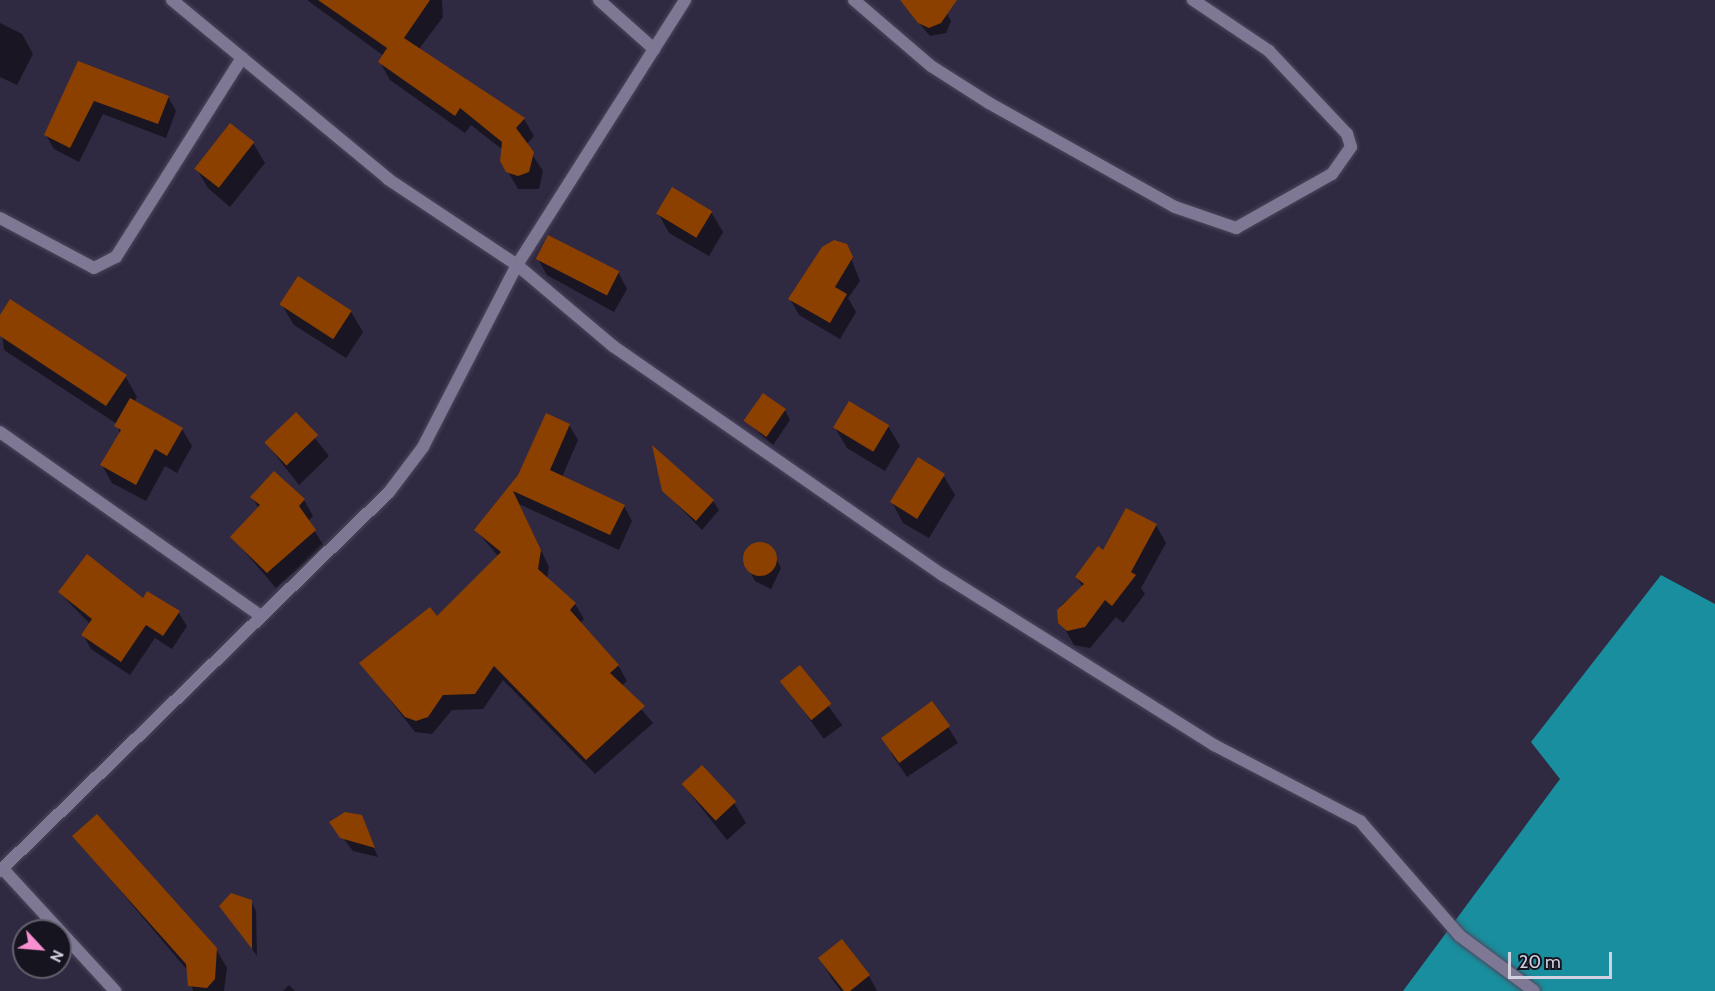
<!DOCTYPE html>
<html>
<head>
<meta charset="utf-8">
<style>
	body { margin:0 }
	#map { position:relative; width:1715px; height:991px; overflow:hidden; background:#2f2941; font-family:Cabin,sans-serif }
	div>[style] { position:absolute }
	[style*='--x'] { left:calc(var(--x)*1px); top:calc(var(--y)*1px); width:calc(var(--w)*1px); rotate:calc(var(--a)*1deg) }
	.water>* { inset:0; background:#198e9e }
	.shadow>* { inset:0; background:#0007; transform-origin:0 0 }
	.building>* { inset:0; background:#8c4000; transform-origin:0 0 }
	.round { border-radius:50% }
	.roads { filter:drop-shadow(0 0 2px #4c465b) drop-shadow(0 0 2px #4c465b) }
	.street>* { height:12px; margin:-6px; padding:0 6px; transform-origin:6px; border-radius:6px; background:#7e7895 }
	span { translate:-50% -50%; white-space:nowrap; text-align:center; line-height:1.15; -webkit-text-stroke:4.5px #16141f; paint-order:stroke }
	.north { position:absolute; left:12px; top:919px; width:60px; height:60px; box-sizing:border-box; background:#16141f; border:2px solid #625f6c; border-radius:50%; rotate:116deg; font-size:16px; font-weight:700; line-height:24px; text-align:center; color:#d3d0e0 }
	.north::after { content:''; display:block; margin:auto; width:21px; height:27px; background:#f690d0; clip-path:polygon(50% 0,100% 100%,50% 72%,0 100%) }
	.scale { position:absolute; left:1508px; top:952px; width:104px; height:27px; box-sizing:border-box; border:3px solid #d3d0e0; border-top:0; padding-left:8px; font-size:18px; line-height:21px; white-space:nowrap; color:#d3d0e0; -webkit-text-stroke:4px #16141f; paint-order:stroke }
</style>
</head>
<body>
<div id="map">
	<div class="water">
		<i style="clip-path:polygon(1661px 575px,1715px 604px,1715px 991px,1403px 991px,1560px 779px,1531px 742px)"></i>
	</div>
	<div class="shadow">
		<i style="clip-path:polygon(307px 0,442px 0,443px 17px,419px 49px,524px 119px,534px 136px,526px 145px,543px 171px,539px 189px,518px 189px,502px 161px,503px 150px,471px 125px,465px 133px,390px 80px,380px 62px,384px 56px)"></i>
		<i style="clip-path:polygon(918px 0,940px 0,951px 21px,946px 33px,930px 36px,919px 23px)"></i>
		<i style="clip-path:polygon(0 23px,22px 34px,33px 54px,17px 85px,0 77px)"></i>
		<i style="clip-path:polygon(79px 63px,168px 97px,176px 111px,166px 138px,103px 114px,79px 162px,54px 149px,46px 135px)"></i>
		<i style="clip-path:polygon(230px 125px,253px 143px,265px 163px,230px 207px,208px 188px,196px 168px)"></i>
		<i style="clip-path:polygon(711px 212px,723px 232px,709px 256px,669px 233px,658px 213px)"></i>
		<i style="clip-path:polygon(846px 246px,860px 281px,848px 298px,856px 312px,840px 339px,799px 315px,790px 299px)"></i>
		<i style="clip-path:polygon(538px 259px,618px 272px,627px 289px,614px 312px,547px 275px)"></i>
		<i style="clip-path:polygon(282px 305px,351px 312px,363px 332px,346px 358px,294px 325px)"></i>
		<i style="clip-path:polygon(0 317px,125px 376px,137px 397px,134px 402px,182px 429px,192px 446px,177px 473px,165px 466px,146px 501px,112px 483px,102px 465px,120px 434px,117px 424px,4px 350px)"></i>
		<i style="clip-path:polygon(785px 410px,790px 420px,773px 445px,746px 421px)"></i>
		<i style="clip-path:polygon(296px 414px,329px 456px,299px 485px,266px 443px)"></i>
		<i style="clip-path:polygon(569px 425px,578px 440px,562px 477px,624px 506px,632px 521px,619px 550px,519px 504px,549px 567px,547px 579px,575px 604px,584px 619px,580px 623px,618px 665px,627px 681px,621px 686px,653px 723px,595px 774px,503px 680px,483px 709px,452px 710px,432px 734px,415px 732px,361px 663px,436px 619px,498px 556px,476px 530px)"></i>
		<i style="clip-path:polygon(888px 426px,900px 446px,885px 471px,847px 448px,835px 428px)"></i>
		<i style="clip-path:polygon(274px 473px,304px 500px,313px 516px,308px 521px,324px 546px,276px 588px,232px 537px,259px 509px,252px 497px)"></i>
		<i style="clip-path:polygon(943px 475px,955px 495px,929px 538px,903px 523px,892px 502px)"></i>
		<i style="clip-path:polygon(663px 490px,713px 501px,719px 510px,702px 530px)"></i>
		<i style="clip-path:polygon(1156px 525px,1166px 543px,1141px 588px,1145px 594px,1123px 623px,1116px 617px,1090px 648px,1074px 645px,1058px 617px,1061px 605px,1083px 587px,1076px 577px,1104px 552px)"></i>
		<i style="clip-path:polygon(758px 542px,770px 546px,781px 568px,771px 589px,755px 581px,744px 560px,747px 549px)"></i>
		<i style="clip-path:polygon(59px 592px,143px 600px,178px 612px,187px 626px,172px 649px,155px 638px,130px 675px,91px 649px,83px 635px,90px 624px)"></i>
		<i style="left:800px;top:667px;width:72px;height:23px;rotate:54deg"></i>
		<i style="clip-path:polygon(948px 727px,958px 743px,907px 777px,891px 753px)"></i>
		<i style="clip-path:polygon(683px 785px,734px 803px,746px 823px,727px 840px)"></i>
		<i style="clip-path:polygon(356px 814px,362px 823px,378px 857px,353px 851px,331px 822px)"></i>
		<i style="clip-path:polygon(74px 836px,216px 949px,227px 968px,224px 991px,193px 991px,188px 971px)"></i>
		<i style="clip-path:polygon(251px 901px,256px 911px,257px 956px,221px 906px)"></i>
		<i style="clip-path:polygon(842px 941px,869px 976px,877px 991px,841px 991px,832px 979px,820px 959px)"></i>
		<i style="clip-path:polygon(289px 985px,295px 991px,283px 991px)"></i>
	</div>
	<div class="building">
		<i style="clip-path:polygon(318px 0,430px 0,404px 38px,525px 118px,516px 128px,534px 152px,529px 172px,518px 176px,506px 172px,500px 161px,502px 142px,460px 108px,455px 116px,378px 62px,387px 48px)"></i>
		<i style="clip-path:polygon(900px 0,957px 0,941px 23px,929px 28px,918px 23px)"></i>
		<i style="clip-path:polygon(78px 61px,169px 96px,158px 124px,94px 101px,70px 148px,44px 135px)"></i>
		<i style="left:230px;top:123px;width:31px;height:58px;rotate:38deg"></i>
		<i style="left:672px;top:187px;width:47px;height:31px;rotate:31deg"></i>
		<i style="left:548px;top:235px;width:80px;height:27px;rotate:27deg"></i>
		<i style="clip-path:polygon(834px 240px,847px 244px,853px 257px,835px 287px,847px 294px,830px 323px,788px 299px,822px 247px)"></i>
		<i style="left:298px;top:276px;width:64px;height:34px;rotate:33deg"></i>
		<i style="clip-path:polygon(10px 299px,127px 375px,106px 406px,0 336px,0 315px)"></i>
		<i style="left:763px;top:393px;width:28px;height:34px;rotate:35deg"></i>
		<i style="clip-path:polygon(130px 398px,183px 428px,167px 456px,155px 449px,136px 485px,100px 465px,121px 430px,114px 426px)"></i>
		<i style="left:849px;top:401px;width:47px;height:31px;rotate:31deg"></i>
		<i style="left:296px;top:412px;width:32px;height:44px;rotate:46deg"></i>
		<i style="clip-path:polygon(546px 413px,570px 424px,550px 470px,625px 505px,610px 535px,513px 491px,541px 550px,538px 569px,576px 603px,570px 610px,619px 665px,610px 673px,645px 706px,586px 760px,494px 666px,475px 694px,443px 695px,428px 717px,416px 721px,405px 717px,359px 663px,430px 607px,437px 616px,501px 552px,474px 530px,518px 475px)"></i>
		<i style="clip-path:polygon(652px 445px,714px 500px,696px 521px,662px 491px)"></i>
		<i style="left:918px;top:457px;width:32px;height:53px;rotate:32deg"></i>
		<i style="clip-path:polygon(274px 471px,305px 499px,299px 506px,316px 530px,267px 573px,230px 537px,260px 505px,250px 497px)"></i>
		<i style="clip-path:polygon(1126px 508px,1157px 524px,1131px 572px,1136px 575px,1112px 606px,1105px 600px,1085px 627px,1067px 631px,1058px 623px,1057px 610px,1084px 584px,1075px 577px,1098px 546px,1103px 550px)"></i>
		<i class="round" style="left:743px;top:542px;width:34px;height:34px"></i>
		<i style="clip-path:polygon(87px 554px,143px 598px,147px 591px,180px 611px,163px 636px,146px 625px,121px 662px,81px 635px,92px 619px,58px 592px)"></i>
		<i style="left:800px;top:665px;width:50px;height:26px;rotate:51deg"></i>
		<i style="left:932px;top:701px;width:31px;height:63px;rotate:54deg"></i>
		<i style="left:702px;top:765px;width:50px;height:28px;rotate:47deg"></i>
		<i style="clip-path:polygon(345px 812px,362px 815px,375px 848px,340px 838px,329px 822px)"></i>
		<i style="clip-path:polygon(97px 814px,217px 948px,215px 979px,207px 988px,188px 986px,186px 964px,72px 836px)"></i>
		<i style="clip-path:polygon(231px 893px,252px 900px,252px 949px,219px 906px)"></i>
		<i style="clip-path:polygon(842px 939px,870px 975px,850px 991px,844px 991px,818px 958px)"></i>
	</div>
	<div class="roads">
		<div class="street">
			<i style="--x:172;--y:0;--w:281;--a:39.6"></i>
			<i style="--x:388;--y:179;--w:155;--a:33.7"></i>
			<i style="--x:517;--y:265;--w:126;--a:40.2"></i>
			<i style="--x:613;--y:346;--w:402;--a:34.8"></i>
			<i style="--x:943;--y:575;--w:320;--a:32.1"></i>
			<i style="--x:1214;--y:745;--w:165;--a:27.5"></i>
			<i style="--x:1360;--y:821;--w:152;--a:49"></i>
			<i style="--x:1460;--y:936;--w:92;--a:36.6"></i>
			<i style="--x:599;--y:0;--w:74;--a:41.7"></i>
			<i style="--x:854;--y:0;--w:101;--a:40.6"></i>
			<i style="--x:931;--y:66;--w:69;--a:32.5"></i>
			<i style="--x:989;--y:103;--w:213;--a:29.2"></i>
			<i style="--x:1175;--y:207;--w:65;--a:19"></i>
			<i style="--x:1236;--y:228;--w:110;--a:-29.4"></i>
			<i style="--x:1332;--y:174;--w:33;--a:-55"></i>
			<i style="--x:1351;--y:147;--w:14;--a:-107"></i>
			<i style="--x:1347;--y:134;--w:114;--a:-133.2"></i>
			<i style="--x:1269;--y:51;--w:92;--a:-146.1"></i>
			<i style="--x:0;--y:218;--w:106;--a:28"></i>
			<i style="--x:94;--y:268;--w:25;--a:-27"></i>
			<i style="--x:116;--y:257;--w:236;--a:-57.7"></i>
			<i style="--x:0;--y:432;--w:317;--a:35.2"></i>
			<i style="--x:3;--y:869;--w:166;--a:47.4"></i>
			<i style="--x:0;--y:871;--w:543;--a:-44.25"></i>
			<i style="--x:389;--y:492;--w:56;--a:-52.9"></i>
			<i style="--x:423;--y:447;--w:205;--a:-62.7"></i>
			<i style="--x:517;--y:265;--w:314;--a:-57.6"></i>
		</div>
	</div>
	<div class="north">N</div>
	<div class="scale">20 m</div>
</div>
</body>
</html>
